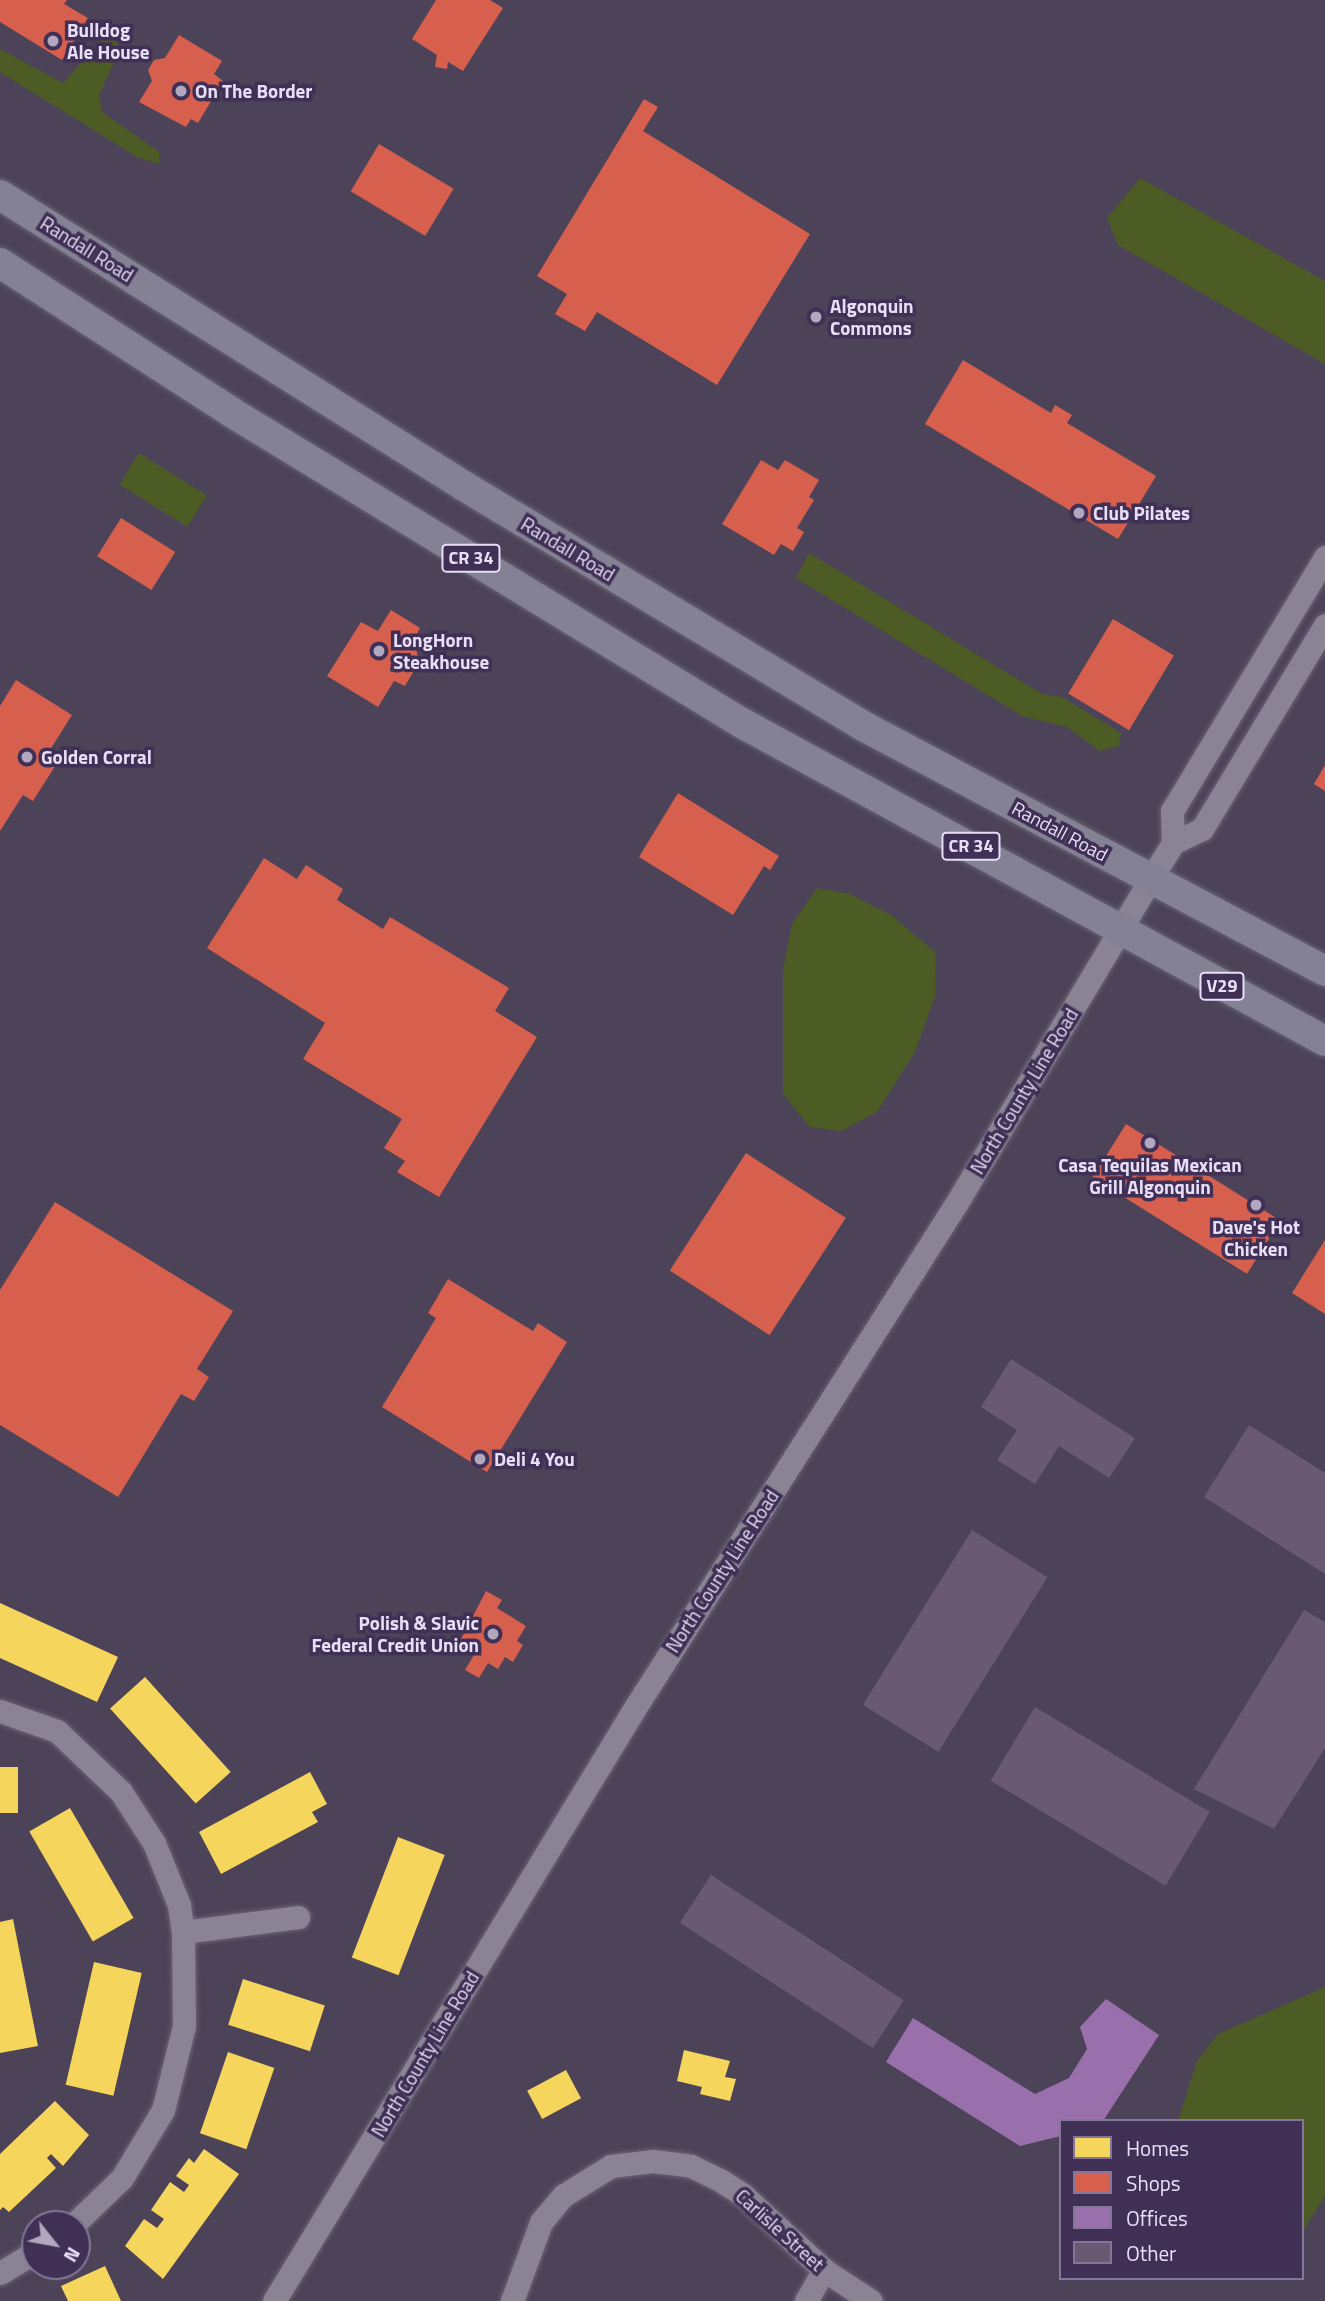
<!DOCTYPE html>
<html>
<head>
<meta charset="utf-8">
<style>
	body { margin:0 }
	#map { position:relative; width:1325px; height:2301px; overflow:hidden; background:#4c4358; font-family:"Titillium Web",sans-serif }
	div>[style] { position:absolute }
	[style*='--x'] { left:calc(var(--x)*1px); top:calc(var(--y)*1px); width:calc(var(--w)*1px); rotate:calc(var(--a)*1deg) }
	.water>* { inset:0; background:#4d5c24; transform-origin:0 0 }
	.homes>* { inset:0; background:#f6d55c; transform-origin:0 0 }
	.shops>* { inset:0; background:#d6604d; transform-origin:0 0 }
	.offices>* { inset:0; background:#9970ab }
	.building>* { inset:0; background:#6a5973; transform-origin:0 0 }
	.roads { filter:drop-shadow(0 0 2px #6a6275) drop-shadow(0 0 2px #6a6275) }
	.minor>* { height:23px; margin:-11.5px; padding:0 11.5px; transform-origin:11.5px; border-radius:11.5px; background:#8a8394 }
	.major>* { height:30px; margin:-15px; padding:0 15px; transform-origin:15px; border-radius:15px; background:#848194 }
	.dots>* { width:19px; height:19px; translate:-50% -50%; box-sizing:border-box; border:4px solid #403055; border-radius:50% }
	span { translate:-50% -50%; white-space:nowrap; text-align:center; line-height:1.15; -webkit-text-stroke:7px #403055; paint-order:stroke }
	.shield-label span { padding:2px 5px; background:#403055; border:2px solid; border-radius:5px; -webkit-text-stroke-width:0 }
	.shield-label { font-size:18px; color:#e8dff7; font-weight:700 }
	.poi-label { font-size:19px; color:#e8dff7; font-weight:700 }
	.left { translate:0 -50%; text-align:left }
	.right { translate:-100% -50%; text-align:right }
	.street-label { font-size:19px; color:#e8dff7 }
	.legend { position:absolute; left:1059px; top:2119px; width:245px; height:161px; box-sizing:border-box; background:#403055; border:2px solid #837696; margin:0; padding:9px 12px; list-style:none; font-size:21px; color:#e8dff7 }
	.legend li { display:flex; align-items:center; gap:14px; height:35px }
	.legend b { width:35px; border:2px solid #837696 }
	.north { position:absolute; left:21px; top:2210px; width:70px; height:70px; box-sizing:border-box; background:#403055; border:2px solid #837696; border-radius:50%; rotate:121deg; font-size:19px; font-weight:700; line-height:28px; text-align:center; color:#e8dff7 }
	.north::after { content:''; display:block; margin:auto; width:24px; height:32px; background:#b1a8bf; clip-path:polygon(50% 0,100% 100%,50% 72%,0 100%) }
</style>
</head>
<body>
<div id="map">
	<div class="water">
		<i style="clip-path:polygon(103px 38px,116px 41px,120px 49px,99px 95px,102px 112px,159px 152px,159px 164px,137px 157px,0 72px,0 49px,63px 83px)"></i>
		<i style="clip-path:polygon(1140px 178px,1325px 281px,1325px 364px,1118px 245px,1107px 218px)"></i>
		<i style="left:139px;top:453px;width:80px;height:37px;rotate:32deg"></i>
		<i style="clip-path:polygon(809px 553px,1042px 694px,1062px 697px,1121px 733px,1119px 746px,1100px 751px,1067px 727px,1022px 716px,796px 578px)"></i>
		<i style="clip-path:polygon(817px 888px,850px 894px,891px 915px,936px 953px,935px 996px,915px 1052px,877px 1112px,841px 1131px,810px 1127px,783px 1094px,783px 969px,792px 924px)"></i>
		<i style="clip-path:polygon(1325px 1987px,1325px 2196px,1302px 2232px,1302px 2121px,1178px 2121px,1197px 2061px,1218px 2034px)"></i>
	</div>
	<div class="homes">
		<i style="clip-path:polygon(0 1603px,118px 1657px,97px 1702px,0 1658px)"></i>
		<i style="left:145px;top:1677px;width:128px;height:47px;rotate:48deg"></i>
		<i style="left:0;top:1767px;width:18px;height:46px"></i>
		<i style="clip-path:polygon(310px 1772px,327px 1804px,312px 1812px,318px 1822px,221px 1874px,199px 1832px)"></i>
		<i style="left:70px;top:1808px;width:127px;height:47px;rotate:60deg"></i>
		<i style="left:398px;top:1837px;width:50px;height:129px;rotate:21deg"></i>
		<i style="clip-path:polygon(13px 1919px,38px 2046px,0 2053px,0 1922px)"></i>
		<i style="left:94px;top:1962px;width:49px;height:126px;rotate:13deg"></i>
		<i style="left:243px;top:1979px;width:86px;height:48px;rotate:18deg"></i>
		<i style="clip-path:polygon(684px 2050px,730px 2061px,725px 2077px,736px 2079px,730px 2101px,700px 2094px,702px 2087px,677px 2081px)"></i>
		<i style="left:228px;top:2052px;width:49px;height:86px;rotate:19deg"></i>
		<i style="left:566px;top:2070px;width:32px;height:44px;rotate:62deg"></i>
		<i style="clip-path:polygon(55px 2101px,89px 2135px,63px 2166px,51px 2154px,47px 2158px,56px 2168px,9px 2212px,3px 2207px,0 2210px,0 2154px)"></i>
		<i style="clip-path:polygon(204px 2149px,239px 2174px,163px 2279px,125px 2246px,144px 2219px,157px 2228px,164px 2219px,151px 2210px,170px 2182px,184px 2192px,189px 2185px,176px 2176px,189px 2158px,194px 2163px)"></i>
		<i style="clip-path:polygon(105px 2266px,121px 2301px,68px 2301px,61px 2286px)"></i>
	</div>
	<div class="shops">
		<i style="clip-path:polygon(0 0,67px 0,64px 4px,88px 18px,62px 60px,0 22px)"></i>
		<i style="clip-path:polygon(436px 0,490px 0,503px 8px,463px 71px,448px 62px,447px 69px,435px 67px,437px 55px,412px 39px)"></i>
		<i style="clip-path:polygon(179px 35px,222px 61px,214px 74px,223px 81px,198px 123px,191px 119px,186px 127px,139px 102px,152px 81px,148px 70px,154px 60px,165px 58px)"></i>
		<i style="clip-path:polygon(644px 99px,658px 107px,643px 131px,810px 234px,717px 385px,597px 312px,585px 331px,555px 314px,567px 294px,537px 276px)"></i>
		<i style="left:379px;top:144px;width:87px;height:55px;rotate:31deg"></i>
		<i style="clip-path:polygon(963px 360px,1051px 413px,1055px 405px,1072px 415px,1067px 423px,1156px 476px,1118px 539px,925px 424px)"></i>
		<i style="clip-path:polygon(761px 460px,778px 470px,785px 460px,819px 480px,809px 497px,814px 500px,797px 528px,804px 532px,793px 551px,781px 544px,774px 555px,722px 524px)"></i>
		<i style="left:121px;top:518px;width:64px;height:45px;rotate:32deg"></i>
		<i style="clip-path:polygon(391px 610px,420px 628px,414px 640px,419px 662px,405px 686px,394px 681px,378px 707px,327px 676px,361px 622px,378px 631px)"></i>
		<i style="left:1113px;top:619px;width:71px;height:87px;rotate:31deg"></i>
		<i style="clip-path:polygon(16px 680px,72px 715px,48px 753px,59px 760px,33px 801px,23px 795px,0 831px,0 706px)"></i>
		<i style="clip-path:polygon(1325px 765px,1325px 791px,1314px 784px)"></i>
		<i style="clip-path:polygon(678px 793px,779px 856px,770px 870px,764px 866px,733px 915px,639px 857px)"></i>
		<i style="clip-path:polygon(264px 858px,297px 879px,306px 865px,343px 889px,337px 900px,383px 929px,390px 917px,509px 988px,495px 1011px,537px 1037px,439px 1197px,397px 1172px,405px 1161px,384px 1148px,402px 1119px,303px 1059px,325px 1023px,207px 948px)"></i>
		<i style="left:1126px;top:1124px;width:182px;height:63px;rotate:32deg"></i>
		<i style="left:746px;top:1153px;width:119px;height:140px;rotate:33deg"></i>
		<i style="clip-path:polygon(55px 1202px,233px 1311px,197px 1369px,209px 1377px,194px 1401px,181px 1394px,118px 1497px,0 1425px,0 1290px)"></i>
		<i style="clip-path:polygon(1325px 1240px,1325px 1314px,1292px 1293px)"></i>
		<i style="clip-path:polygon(448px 1279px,533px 1331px,538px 1323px,567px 1342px,487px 1472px,382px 1407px,436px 1318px,428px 1313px)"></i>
		<i style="clip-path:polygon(486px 1591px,502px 1600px,497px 1608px,526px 1626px,517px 1641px,523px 1645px,513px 1662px,505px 1657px,498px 1669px,488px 1663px,479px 1678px,465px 1670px,474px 1655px,458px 1645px)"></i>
	</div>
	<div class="offices">
		<i style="clip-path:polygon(1106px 1999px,1159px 2035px,1103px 2121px,1061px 2121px,1061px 2136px,1020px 2146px,886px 2062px,913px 2018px,1035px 2094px,1069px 2078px,1087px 2049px,1080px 2027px)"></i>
	</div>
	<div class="building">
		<i style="clip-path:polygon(1011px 1359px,1135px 1438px,1109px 1478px,1059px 1446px,1035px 1484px,997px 1460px,1017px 1430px,981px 1407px)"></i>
		<i style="clip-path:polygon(1249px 1425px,1325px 1473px,1325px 1574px,1204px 1497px)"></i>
		<i style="left:972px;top:1530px;width:89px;height:206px;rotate:32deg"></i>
		<i style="clip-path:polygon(1304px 1610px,1325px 1622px,1325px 1748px,1274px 1829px,1194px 1789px)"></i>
		<i style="left:1035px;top:1707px;width:204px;height:86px;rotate:31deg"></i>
		<i style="left:711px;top:1875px;width:230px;height:57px;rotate:33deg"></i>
	</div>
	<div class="roads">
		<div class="minor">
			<i style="--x:1173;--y:843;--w:32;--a:-92"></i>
			<i style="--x:1172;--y:811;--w:297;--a:-58.9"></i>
			<i style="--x:0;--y:1711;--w:60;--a:19.3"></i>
			<i style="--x:57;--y:1731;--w:88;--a:43.6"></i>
			<i style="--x:121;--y:1792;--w:61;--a:57.1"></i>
			<i style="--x:154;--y:1843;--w:67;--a:68"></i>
			<i style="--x:179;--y:1905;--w:27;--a:82"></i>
			<i style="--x:183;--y:1932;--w:94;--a:89.4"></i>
			<i style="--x:184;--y:2026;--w:87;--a:104"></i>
			<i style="--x:163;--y:2110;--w:79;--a:121.1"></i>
			<i style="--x:122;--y:2178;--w:66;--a:136.2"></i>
			<i style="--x:183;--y:1932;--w:116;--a:-7.4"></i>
			<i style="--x:0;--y:2273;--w:41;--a:-31"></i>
			<i style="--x:274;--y:2301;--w:691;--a:-58.68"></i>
			<i style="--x:633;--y:1711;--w:601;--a:-57.5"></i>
			<i style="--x:956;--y:1204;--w:380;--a:-59.1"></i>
			<i style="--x:1151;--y:878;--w:41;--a:-57.8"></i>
			<i style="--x:1173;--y:843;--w:32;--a:-26"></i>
			<i style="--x:1202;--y:829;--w:238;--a:-58.9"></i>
			<i style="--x:512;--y:2301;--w:84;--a:-69.8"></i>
			<i style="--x:541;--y:2222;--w:35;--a:-50"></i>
			<i style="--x:564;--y:2195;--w:55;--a:-31.7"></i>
			<i style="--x:611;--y:2166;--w:42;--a:-6.8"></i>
			<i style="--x:653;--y:2161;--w:38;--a:7"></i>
			<i style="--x:691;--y:2166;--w:32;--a:26"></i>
			<i style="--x:720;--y:2180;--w:27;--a:33"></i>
			<i style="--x:743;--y:2195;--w:110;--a:42.8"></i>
			<i style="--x:824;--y:2270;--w:56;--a:33.4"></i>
			<i style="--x:806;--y:2301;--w:36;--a:-60"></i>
		</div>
		<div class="major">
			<i style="--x:0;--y:195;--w:548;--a:32.09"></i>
			<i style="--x:464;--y:486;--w:468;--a:31"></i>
			<i style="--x:865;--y:727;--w:521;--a:27.94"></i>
			<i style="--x:0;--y:263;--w:275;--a:32.8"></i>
			<i style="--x:231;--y:412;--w:596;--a:31.34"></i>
			<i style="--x:740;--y:722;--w:666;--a:28.6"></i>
		</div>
	</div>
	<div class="dots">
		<i style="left:53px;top:41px;background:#b1a8bf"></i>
		<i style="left:181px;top:91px;background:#b1a8bf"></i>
		<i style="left:816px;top:317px;background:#b1a8bf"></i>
		<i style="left:1079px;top:513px;background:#b1a8bf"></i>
		<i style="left:379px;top:651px;background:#b1a8bf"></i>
		<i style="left:27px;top:757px;background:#b1a8bf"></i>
		<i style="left:1150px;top:1143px;background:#b1a8bf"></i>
		<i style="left:1256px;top:1205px;background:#b1a8bf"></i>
		<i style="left:480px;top:1459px;background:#b1a8bf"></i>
		<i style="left:493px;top:1634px;background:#b1a8bf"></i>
	</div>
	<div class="shield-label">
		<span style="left:471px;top:558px">CR 34</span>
		<span style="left:971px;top:846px">CR 34</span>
		<span style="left:1222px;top:986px">V29</span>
	</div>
	<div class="poi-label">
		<span class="left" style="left:67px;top:41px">Bulldog<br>Ale House</span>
		<span class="left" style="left:195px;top:91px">On The Border</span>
		<span class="left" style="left:830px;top:317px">Algonquin<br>Commons</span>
		<span class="left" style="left:1093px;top:513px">Club Pilates</span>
		<span class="left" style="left:393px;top:651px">LongHorn<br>Steakhouse</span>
		<span class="left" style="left:41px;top:757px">Golden Corral</span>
		<span style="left:1150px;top:1176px">Casa Tequilas Mexican<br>Grill Algonquin</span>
		<span style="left:1256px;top:1238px">Dave's Hot<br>Chicken</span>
		<span class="left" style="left:494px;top:1459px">Deli 4 You</span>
		<span class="right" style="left:479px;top:1634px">Polish &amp; Slavic<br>Federal Credit Union</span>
	</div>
	<div class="street-label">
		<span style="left:87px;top:249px;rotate:32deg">Randall Road</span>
		<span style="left:568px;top:549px;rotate:31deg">Randall Road</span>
		<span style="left:1060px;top:831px;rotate:28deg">Randall Road</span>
		<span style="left:1024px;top:1091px;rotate:-59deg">North County Line Road</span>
		<span style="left:722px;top:1571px;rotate:-57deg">North County Line Road</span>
		<span style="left:425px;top:2054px;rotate:-59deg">North County Line Road</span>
		<span style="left:780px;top:2230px;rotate:42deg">Carlisle Street</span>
	</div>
	<ul class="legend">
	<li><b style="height:19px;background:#f6d55c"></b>Homes</li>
	<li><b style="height:19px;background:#d6604d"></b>Shops</li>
	<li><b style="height:19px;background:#9970ab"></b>Offices</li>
	<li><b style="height:19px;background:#6a5973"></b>Other</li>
	</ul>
	<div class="north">N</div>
</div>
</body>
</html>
